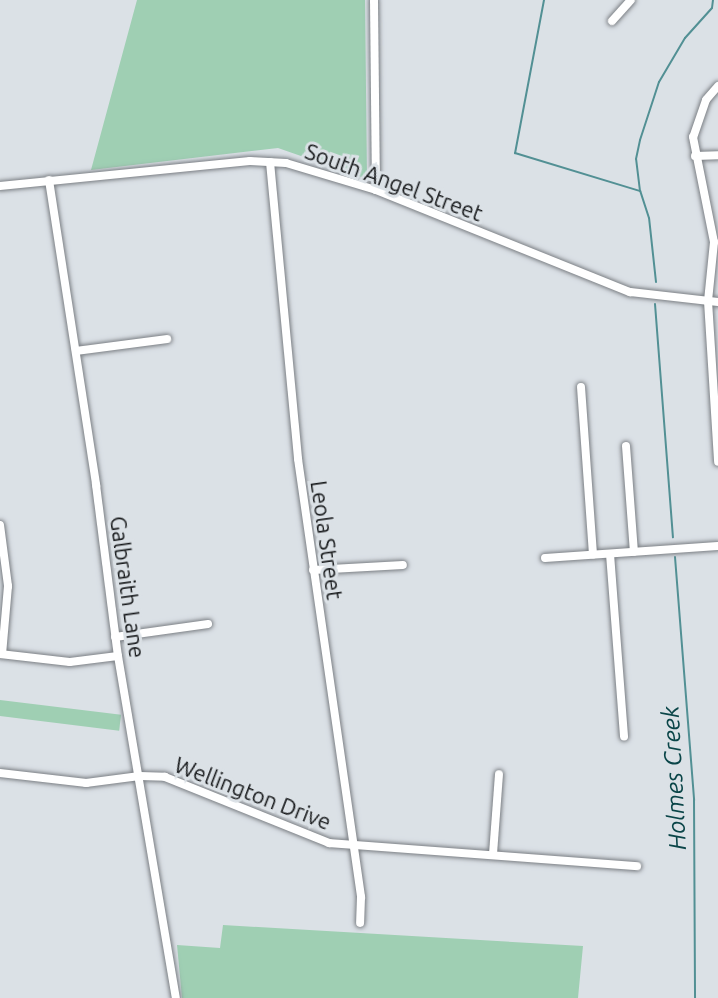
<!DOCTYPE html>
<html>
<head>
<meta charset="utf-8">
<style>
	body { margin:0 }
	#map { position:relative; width:718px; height:998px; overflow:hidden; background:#dbe1e6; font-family:Ubuntu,sans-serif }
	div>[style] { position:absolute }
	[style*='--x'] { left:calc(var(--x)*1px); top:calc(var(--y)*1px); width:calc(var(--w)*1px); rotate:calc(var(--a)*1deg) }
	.green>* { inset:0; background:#9fcfb3; transform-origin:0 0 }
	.stream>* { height:2px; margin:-1px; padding:0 1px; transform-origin:1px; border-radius:1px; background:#529094 }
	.roads { filter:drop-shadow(0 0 2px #7b7f84) drop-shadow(0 0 2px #7b7f84) }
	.minor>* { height:8px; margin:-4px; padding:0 4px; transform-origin:4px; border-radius:4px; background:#fff }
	span { translate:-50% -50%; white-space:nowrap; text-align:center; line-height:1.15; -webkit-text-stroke:6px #dbe1e6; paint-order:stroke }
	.street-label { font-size:22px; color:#17191b }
	.water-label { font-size:24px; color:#0a4548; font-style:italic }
</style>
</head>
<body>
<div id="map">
	<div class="green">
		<i style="clip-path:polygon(137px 0,365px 0,367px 179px,278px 148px,91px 170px)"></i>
		<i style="left:0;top:700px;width:122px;height:16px;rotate:7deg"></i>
		<i style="clip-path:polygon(223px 925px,583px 946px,578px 998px,182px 998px,177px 945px,220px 948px)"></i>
	</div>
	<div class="stream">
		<i style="--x:544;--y:0;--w:156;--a:100.7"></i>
		<i style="--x:515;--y:153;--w:131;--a:16.9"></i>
		<i style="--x:656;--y:282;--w:64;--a:-96.2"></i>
		<i style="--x:649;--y:218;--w:28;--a:-108"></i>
		<i style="--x:640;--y:191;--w:32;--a:-97"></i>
		<i style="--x:636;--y:159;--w:19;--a:-78"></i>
		<i style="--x:640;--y:140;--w:61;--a:-71.9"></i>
		<i style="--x:659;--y:82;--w:51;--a:-59.4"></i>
		<i style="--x:685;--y:38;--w:40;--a:-48"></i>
		<i style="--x:712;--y:8;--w:8;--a:-83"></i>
		<i style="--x:655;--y:304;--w:234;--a:85.6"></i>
		<i style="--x:675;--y:557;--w:244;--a:85.5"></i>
		<i style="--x:694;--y:800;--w:198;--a:89.7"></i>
	</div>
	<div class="roads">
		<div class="minor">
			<i style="--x:374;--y:0;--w:190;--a:89.4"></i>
			<i style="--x:612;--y:21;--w:28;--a:-48"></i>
			<i style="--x:718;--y:86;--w:18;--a:131"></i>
			<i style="--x:706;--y:100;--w:39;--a:109"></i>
			<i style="--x:693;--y:137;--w:107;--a:78.7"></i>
			<i style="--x:714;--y:242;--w:59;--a:95.8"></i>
			<i style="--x:708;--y:301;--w:161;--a:86.4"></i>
			<i style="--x:695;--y:156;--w:23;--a:-2"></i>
			<i style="--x:270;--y:162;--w:298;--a:84.6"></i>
			<i style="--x:298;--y:459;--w:443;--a:81.8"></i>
			<i style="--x:361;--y:897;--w:26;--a:92"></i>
			<i style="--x:49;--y:180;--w:309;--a:81.2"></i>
			<i style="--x:96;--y:485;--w:172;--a:82.7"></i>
			<i style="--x:118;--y:656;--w:347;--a:80.4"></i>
			<i style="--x:0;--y:186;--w:251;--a:-5.7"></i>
			<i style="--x:250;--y:161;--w:36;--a:3"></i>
			<i style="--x:286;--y:163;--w:94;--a:16.7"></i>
			<i style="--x:376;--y:190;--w:274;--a:21.9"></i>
			<i style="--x:630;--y:292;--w:89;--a:6.5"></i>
			<i style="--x:76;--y:351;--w:92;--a:-7.5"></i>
			<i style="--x:581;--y:387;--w:168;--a:85.9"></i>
			<i style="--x:626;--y:446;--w:106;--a:85.7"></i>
			<i style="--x:0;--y:525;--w:62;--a:82.5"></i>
			<i style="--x:8;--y:586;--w:68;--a:95"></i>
			<i style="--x:610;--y:554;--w:183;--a:85.6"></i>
			<i style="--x:545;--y:558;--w:173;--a:-4"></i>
			<i style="--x:313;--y:570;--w:90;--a:-3.2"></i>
			<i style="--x:115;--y:637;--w:94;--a:-8"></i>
			<i style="--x:0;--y:654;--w:70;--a:6.5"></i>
			<i style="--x:70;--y:662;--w:48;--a:-7.1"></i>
			<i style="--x:0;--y:773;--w:87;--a:6.6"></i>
			<i style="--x:86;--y:783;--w:54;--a:-7.4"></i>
			<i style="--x:140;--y:776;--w:25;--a:2"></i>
			<i style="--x:165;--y:777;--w:177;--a:21.9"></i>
			<i style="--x:329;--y:843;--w:309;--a:4.3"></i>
			<i style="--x:493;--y:854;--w:80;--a:-85.7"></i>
		</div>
	</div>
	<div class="street-label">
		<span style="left:394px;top:182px;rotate:20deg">South Angel Street</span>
		<span style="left:327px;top:540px;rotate:82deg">Leola Street</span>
		<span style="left:128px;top:587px;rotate:82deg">Galbraith Lane</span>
		<span style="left:253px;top:793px;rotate:21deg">Wellington Drive</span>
	</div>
	<div class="water-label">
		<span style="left:674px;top:778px;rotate:-93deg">Holmes Creek</span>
	</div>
</div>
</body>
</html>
